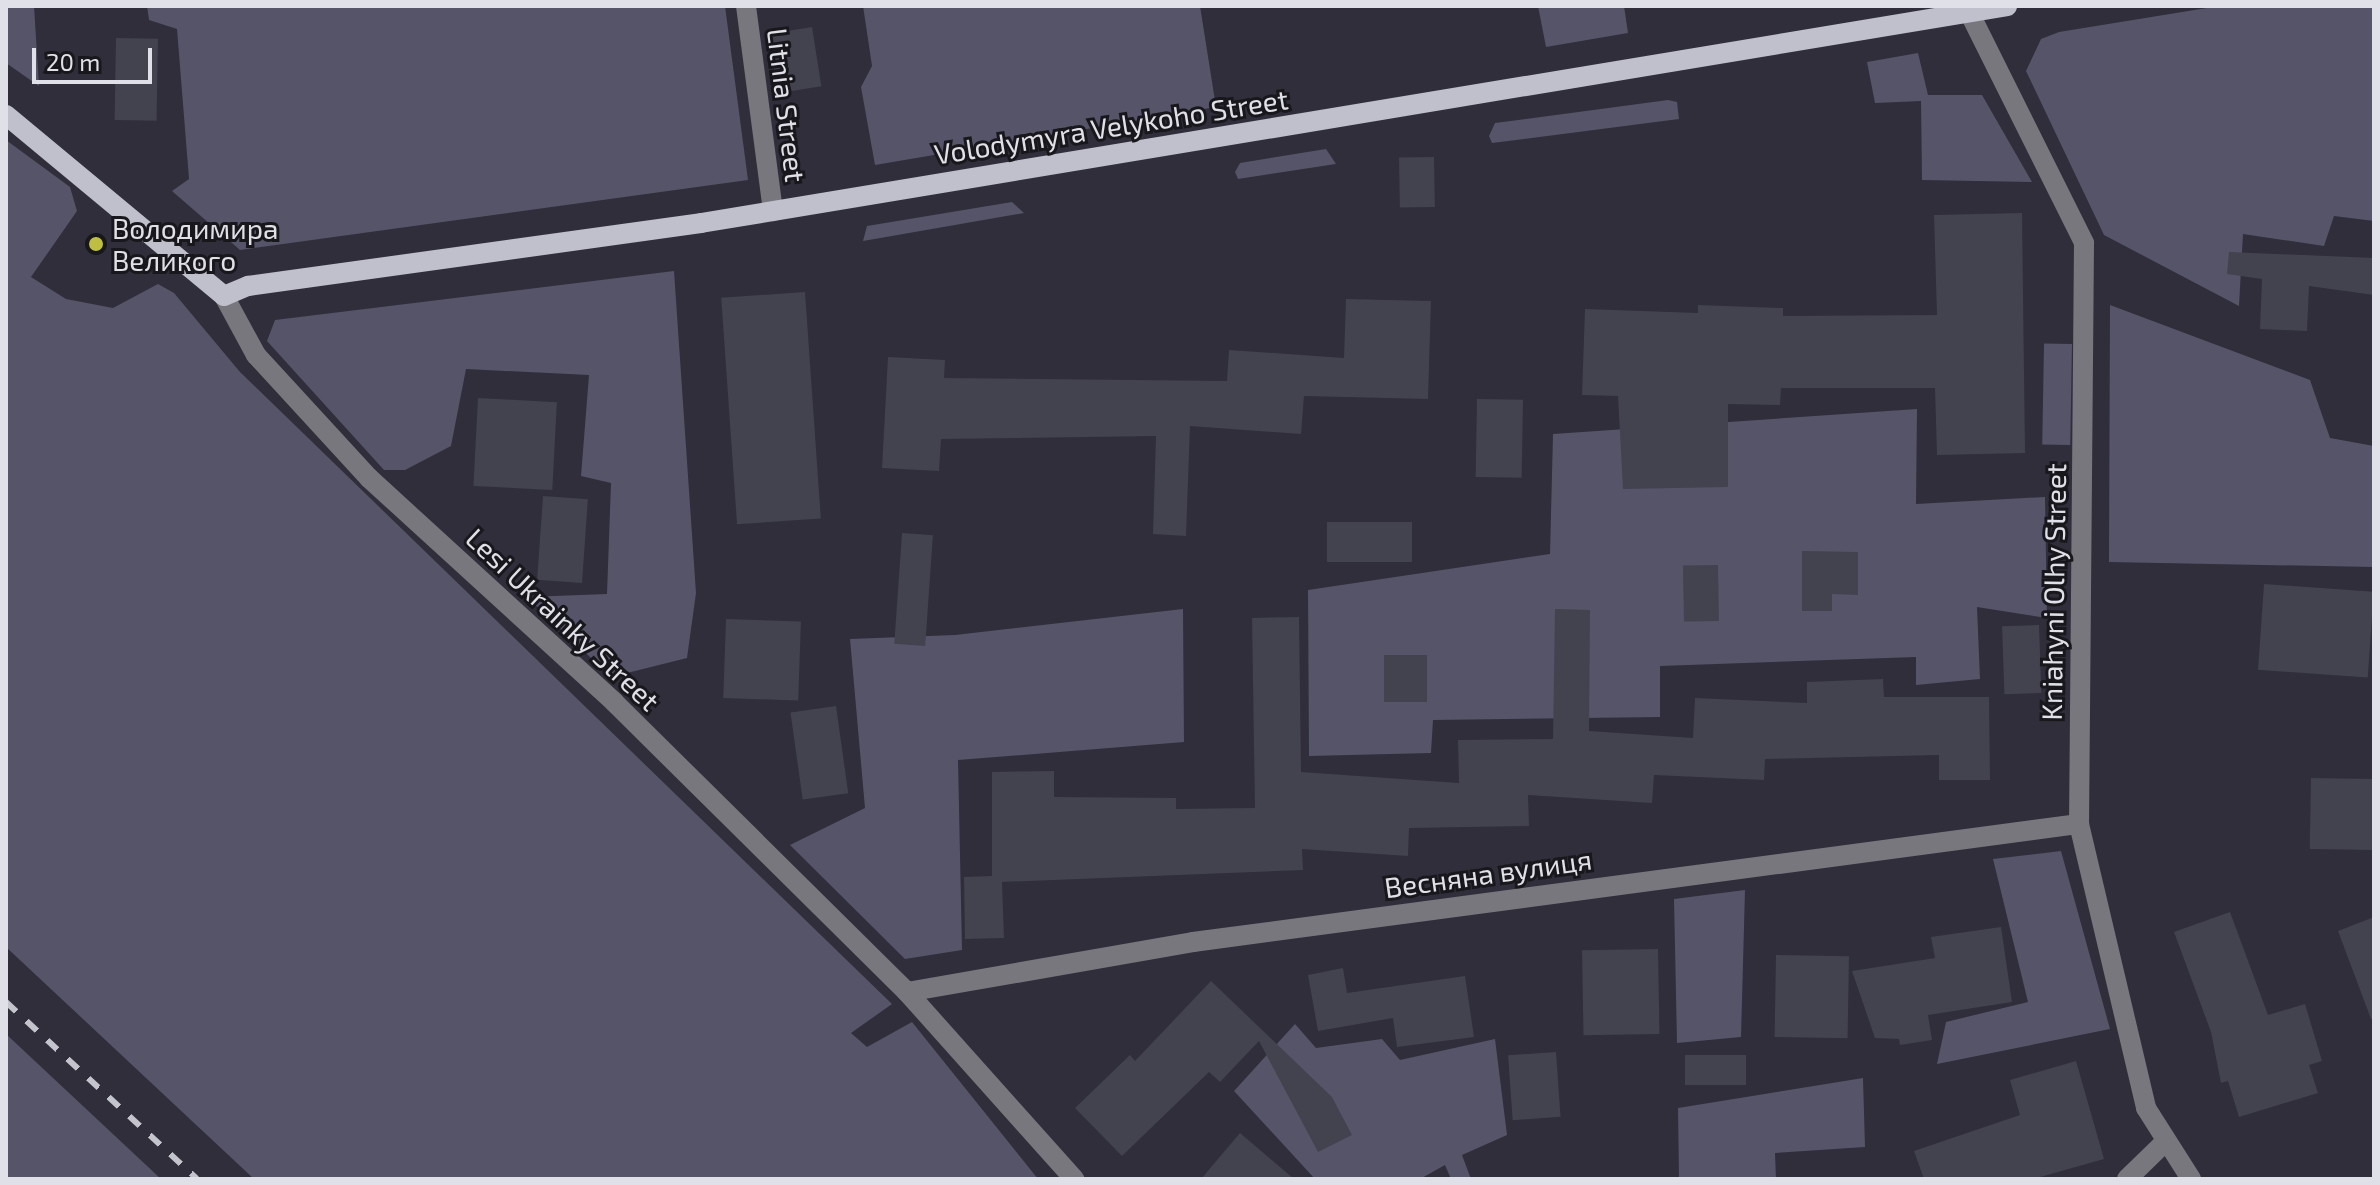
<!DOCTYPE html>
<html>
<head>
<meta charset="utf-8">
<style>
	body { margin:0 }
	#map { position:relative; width:2380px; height:1185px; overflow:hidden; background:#2f2e3a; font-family:"Exo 2",sans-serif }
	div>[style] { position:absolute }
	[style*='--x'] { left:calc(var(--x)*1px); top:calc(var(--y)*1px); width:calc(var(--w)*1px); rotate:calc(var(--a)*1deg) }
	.green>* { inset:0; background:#565469; transform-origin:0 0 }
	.building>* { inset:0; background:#43424f; transform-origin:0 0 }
	.minor>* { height:20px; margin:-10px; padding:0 10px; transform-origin:10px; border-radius:10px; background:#78777e }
	.major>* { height:20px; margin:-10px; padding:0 10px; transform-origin:10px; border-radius:10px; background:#c0bfcc }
	.rail>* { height:6px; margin-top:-3px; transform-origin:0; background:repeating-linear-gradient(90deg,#c4c4cc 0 14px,transparent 0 28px) }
	.dots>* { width:22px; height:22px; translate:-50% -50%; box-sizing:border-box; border:4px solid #17171c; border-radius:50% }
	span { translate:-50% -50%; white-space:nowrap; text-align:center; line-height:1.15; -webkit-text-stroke:6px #17171c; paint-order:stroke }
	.street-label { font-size:28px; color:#e0e0e8 }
	.poi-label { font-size:28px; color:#e0e0e8 }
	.left { translate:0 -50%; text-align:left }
	.frame { position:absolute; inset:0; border:8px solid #e0e0e8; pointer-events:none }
	.scale { position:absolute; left:32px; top:48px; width:120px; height:36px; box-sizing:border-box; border:4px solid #e0e0e8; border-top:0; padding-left:10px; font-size:24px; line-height:28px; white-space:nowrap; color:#e0e0e8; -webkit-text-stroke:6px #17171c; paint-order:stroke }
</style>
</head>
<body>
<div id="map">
	<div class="green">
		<i style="clip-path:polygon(6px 6px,34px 6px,39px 86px,6px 63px)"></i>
		<i style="clip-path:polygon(147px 6px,725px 6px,748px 180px,240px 250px,172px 191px,189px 179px,177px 29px,149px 20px)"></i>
		<i style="clip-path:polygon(863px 6px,1200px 6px,1216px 107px,875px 165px,861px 87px,872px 66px)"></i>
		<i style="clip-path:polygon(1538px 6px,1624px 6px,1628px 33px,1546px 47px)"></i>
		<i style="clip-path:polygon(2219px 6px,2374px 6px,2374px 221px,2334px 216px,2324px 246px,2243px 234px,2239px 306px,2104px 235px,2026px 71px,2041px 39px,2059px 32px)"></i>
		<i style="clip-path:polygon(1918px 53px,1928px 95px,1982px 95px,2032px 182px,1922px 180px,1921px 101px,1875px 103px,1867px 62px)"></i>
		<i style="clip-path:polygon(1668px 100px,1677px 102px,1679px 119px,1492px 143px,1489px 136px,1495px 123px)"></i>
		<i style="clip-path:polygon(6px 140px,70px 187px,77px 211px,31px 277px,66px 299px,113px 308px,158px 284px,174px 293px,240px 372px,892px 1004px,851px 1033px,867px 1047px,912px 1022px,1038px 1179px,254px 1179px,6px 947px)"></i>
		<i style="clip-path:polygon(1326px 149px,1336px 164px,1238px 179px,1235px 172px,1240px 163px)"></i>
		<i style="clip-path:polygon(1012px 202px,1024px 213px,863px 241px,867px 226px)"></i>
		<i style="clip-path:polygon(674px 271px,696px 593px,687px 658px,611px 677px,527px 597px,607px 594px,611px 483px,581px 476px,589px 375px,466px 369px,451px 446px,405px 470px,384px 470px,267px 341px,275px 320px)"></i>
		<i style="clip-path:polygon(2110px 305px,2310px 380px,2330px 438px,2374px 446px,2374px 567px,2109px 562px)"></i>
		<i style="left:2072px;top:344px;width:101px;height:28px;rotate:91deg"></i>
		<i style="clip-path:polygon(1917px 409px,1916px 504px,2045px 497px,2047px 618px,1977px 607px,1980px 679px,1916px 685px,1916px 657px,1660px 666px,1660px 717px,1433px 720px,1431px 753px,1309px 756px,1308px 590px,1550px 554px,1553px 434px)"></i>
		<i style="clip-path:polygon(1183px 609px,1184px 742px,958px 760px,962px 950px,905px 959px,790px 845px,865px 808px,850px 639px,955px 635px)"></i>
		<i style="clip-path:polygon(2061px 851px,2110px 1029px,1937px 1064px,1946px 1022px,2028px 1002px,1993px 859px)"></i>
		<i style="clip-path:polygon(1745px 890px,1741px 1037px,1677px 1043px,1674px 899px)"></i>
		<i style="clip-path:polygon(1295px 1024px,1316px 1048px,1382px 1039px,1400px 1060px,1495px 1039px,1507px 1135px,1462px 1155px,1471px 1179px,1451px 1179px,1445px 1165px,1420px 1179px,1315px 1179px,1234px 1091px)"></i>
		<i style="clip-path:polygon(6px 1034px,161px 1179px,6px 1179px)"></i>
		<i style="clip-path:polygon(1863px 1078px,1865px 1147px,1775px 1153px,1776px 1179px,1679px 1179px,1678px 1108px)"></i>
	</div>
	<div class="building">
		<i style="left:812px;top:27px;width:60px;height:44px;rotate:81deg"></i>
		<i style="left:116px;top:38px;width:42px;height:82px;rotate:1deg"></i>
		<i style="left:1434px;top:157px;width:50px;height:35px;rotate:89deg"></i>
		<i style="clip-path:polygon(2022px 213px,2025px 453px,1937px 455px,1935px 388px,1781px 388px,1780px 405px,1728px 404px,1728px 487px,1623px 489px,1618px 396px,1582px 395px,1585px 309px,1698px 313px,1698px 305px,1783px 308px,1783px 316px,1937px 315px,1934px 215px)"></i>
		<i style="clip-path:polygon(2229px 252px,2374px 258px,2374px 295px,2309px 286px,2307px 331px,2260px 329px,2262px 279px,2227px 274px)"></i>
		<i style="left:805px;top:292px;width:227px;height:84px;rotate:86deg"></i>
		<i style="clip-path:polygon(1346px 299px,1431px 301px,1428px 399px,1304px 396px,1301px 434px,1190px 426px,1186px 536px,1153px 534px,1156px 436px,941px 439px,939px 471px,882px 468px,888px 357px,945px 360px,944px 378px,1227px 381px,1229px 350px,1344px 358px)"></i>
		<i style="left:478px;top:398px;width:79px;height:88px;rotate:3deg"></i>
		<i style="left:1477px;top:399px;width:46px;height:78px;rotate:1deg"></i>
		<i style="left:543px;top:496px;width:45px;height:84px;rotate:4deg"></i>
		<i style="left:1327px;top:522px;width:85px;height:40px"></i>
		<i style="left:902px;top:533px;width:31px;height:111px;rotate:4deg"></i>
		<i style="clip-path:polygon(1802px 551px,1858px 552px,1858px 595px,1832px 594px,1832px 611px,1802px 611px)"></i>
		<i style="left:1718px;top:565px;width:56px;height:35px;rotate:89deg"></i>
		<i style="left:2264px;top:584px;width:110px;height:86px;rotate:4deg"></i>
		<i style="clip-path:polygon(1555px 609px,1590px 610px,1589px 731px,1693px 738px,1695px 698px,1807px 703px,1807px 682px,1883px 679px,1884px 697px,1989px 697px,1990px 780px,1939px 780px,1939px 755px,1765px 759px,1764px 780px,1654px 775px,1652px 803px,1528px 795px,1529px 826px,1409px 828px,1408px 856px,1302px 849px,1303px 870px,1002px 882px,1004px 938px,965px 939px,964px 877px,992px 876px,992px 772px,1054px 771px,1054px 797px,1176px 798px,1176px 809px,1255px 808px,1252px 618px,1299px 617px,1301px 772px,1459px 783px,1458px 740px,1553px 739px)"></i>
		<i style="left:726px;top:619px;width:75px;height:79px;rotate:2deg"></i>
		<i style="left:2039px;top:625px;width:68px;height:37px;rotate:88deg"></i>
		<i style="left:1384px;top:655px;width:43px;height:47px"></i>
		<i style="left:836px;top:706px;width:88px;height:46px;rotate:82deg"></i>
		<i style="left:2311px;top:778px;width:63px;height:71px;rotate:1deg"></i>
		<i style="clip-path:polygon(2230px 912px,2268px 1015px,2305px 1004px,2322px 1061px,2309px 1065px,2318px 1093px,2239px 1117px,2228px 1081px,2221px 1083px,2211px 1032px,2174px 932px)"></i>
		<i style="clip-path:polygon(2374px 917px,2374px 1019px,2371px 1019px,2338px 931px)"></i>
		<i style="clip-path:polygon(2001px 927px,2012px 1002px,1928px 1015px,1932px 1040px,1900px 1045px,1899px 1039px,1875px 1038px,1852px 971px,1935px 958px,1931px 937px)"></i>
		<i style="left:1658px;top:949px;width:85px;height:76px;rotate:89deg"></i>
		<i style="left:1776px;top:955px;width:73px;height:82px;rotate:1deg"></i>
		<i style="clip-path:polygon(1343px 968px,1347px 993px,1465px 976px,1474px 1037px,1397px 1047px,1393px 1018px,1318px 1031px,1308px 975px)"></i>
		<i style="clip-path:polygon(1211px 981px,1332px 1097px,1352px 1135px,1318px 1152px,1259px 1041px,1220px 1082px,1209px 1072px,1122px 1156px,1075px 1108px,1130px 1055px,1135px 1061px)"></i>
		<i style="left:1556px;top:1052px;width:65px;height:48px;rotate:86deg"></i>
		<i style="left:1685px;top:1055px;width:61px;height:30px"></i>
		<i style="clip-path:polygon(2076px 1061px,2104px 1159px,2033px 1179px,1924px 1179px,1914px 1151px,2020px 1115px,2010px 1080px)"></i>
		<i style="clip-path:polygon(1240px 1133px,1294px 1179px,1201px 1179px)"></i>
	</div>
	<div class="minor">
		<i style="--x:746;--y:6;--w:207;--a:82.5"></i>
		<i style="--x:1969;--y:12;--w:258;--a:63.5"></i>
		<i style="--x:2084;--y:243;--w:581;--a:90.49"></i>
		<i style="--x:2079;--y:824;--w:292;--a:76.7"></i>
		<i style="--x:2146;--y:1108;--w:84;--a:57.6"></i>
		<i style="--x:224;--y:296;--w:67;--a:61.5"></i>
		<i style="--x:256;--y:355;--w:167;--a:47.4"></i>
		<i style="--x:369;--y:478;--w:332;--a:42.4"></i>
		<i style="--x:614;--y:702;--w:412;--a:44.7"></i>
		<i style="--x:907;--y:992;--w:251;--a:48.2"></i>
		<i style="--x:907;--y:992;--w:290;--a:-9.9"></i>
		<i style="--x:1193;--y:942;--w:894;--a:-7.59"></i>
		<i style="--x:2127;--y:1179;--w:54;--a:-44.3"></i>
	</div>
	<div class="major">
		<i style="--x:6;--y:115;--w:283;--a:39.7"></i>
		<i style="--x:224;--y:296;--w:26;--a:-23"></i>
		<i style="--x:248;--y:286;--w:457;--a:-7.9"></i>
		<i style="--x:701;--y:223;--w:1324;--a:-9.43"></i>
	</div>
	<div class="rail">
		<i style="--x:6;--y:1002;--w:260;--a:42.8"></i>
	</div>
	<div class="dots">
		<i style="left:96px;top:244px;background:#bebe42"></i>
	</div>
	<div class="street-label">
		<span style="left:787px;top:105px;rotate:83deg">Litnia Street</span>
		<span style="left:1111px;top:126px;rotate:-9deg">Volodymyra Velykoho Street</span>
		<span style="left:2053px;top:592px;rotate:-89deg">Kniahyni Olhy Street</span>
		<span style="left:563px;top:619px;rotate:43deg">Lesi Ukrainky Street</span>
		<span style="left:1488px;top:873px;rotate:-8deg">Весняна вулиця</span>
	</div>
	<div class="poi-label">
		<span class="left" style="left:112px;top:244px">Володимира<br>Великого</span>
	</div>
	<div class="frame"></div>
	<div class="scale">20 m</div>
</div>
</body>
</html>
